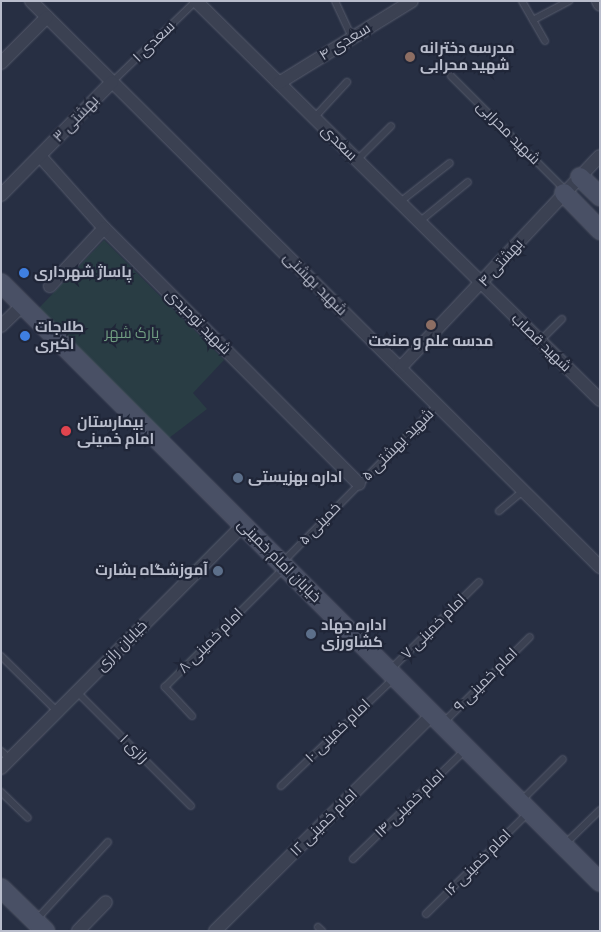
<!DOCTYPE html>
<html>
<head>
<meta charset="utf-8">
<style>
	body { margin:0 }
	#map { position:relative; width:601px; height:932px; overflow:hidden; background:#272f43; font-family:"Fira Sans Condensed",Cairo,sans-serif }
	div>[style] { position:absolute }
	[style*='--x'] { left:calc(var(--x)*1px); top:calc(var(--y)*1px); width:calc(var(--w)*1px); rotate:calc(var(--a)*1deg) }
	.green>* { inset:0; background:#293d44 }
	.roads { filter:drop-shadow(0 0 1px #575c6d) drop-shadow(0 0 1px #575c6d) }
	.lane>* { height:6px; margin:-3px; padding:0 3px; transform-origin:3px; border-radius:3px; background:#3b4152 }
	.street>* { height:12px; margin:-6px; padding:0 6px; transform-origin:6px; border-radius:6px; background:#3b4152 }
	.secondary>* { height:18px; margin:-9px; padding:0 9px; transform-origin:9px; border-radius:9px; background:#495065 }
	.dots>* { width:14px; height:14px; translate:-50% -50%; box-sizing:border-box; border:2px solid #202638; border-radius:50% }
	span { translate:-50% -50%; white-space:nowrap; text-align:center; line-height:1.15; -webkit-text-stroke:4.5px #202638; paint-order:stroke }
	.street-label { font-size:15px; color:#b9bdcc }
	.poi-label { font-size:15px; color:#b9bdcc; font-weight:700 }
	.left { translate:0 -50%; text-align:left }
	.right { translate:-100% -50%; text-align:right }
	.park-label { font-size:15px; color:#709d81 }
	.frame { position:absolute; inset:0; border:2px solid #b9bdcc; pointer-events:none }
</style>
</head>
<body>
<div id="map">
	<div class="green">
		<i style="clip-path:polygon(104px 240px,224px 360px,193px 393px,207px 409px,169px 438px,39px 308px)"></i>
	</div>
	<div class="roads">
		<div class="lane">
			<i style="--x:335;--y:1;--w:40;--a:65"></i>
			<i style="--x:522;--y:1;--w:46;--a:60.1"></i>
			<i style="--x:533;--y:20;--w:41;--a:-27.8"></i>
			<i style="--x:451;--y:76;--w:161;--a:45"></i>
			<i style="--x:112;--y:82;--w:117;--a:-44"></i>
			<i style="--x:314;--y:118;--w:49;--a:-47.5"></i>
			<i style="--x:357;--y:160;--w:48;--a:-45"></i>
			<i style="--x:400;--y:202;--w:63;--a:-38"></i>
			<i style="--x:419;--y:222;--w:63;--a:-39.2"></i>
			<i style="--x:540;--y:341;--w:31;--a:-45"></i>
			<i style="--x:499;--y:511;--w:31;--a:-40"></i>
			<i style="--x:282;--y:563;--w:221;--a:-45.5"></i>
			<i style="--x:1;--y:656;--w:78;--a:44.5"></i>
			<i style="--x:390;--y:670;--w:125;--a:-44.7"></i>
			<i style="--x:77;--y:692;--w:161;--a:45"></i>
			<i style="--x:192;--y:716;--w:40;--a:-133"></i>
			<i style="--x:165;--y:687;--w:170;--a:-45"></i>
			<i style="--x:443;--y:723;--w:122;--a:-44.7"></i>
			<i style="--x:1;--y:751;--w:12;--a:42"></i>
			<i style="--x:281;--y:786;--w:156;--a:-43.7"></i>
			<i style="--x:1;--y:792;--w:37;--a:44"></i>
			<i style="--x:521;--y:801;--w:59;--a:-45"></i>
			<i style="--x:565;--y:844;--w:49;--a:-44.2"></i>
			<i style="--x:353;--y:859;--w:156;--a:-44.2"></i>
			<i style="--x:426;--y:914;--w:144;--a:-44.7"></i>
			<i style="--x:36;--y:920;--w:106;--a:-47.3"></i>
			<i style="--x:318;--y:927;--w:6;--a:45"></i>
		</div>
		<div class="street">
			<i style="--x:31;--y:1;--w:803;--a:44.85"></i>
			<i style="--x:196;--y:1;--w:568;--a:44.64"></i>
			<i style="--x:598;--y:1;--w:4;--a:63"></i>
			<i style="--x:1;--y:63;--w:65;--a:-45"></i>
			<i style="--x:279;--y:83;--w:156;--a:-31.7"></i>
			<i style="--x:40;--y:156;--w:96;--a:48.4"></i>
			<i style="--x:104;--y:228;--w:361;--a:45.1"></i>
			<i style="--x:1;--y:195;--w:158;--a:-45.5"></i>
			<i style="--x:50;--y:286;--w:79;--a:-47"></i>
			<i style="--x:1;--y:326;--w:30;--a:-44"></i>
			<i style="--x:400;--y:368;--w:291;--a:-46.7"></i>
			<i style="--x:1;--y:768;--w:343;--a:-45.1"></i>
			<i style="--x:78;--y:931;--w:40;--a:-46"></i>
			<i style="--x:215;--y:931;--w:308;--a:-44.9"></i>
		</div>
		<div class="secondary">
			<i style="--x:580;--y:177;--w:28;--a:44"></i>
			<i style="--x:564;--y:193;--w:52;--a:45.8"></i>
			<i style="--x:1;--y:283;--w:847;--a:45"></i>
			<i style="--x:1;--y:888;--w:62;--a:44.3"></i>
		</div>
	</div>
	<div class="dots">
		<i style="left:410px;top:57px;background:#8d6e63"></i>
		<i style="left:24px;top:273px;background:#3f7fe0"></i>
		<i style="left:431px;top:325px;background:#8d6e63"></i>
		<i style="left:25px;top:336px;background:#3f7fe0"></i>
		<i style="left:66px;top:431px;background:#e0444e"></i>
		<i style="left:238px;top:478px;background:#5c6f8a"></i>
		<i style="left:218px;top:571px;background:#5c6f8a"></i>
		<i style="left:311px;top:634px;background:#5c6f8a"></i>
	</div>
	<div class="street-label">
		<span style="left:154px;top:42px;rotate:-44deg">سعدی ۱</span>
		<span style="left:345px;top:42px;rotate:-32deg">سعدی ۴</span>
		<span style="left:76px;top:119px;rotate:-46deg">بهشتی ۳</span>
		<span style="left:508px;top:133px;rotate:45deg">شهید محرابی</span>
		<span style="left:339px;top:143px;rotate:45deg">سعدی</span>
		<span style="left:501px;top:263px;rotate:-48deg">بهشتی ۴</span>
		<span style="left:315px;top:284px;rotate:45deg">شهید بهشتی</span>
		<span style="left:198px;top:322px;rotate:45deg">شهید توحیدی</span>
		<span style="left:541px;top:343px;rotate:44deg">شهید قصاب</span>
		<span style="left:398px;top:445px;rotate:-45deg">شهید بهشتی ۵</span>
		<span style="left:320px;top:524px;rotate:-46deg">خمینی ۵</span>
		<span style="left:279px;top:561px;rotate:45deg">خیابان امام خمینی</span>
		<span style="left:434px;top:627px;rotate:-45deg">امام خمینی ۷</span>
		<span style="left:211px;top:641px;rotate:-45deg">امام خمینی ۸</span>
		<span style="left:122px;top:646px;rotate:-45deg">خیابان رازی</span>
		<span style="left:486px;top:680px;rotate:-45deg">امام خمینی ۹</span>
		<span style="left:338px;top:731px;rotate:-44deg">امام خمینی ۱۰</span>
		<span style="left:134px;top:749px;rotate:45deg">رازی ۱</span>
		<span style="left:410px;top:804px;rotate:-44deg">امام خمینی ۱۴</span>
		<span style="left:324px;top:823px;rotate:-45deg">امام خمینی ۱۲</span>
		<span style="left:478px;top:863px;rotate:-45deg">امام خمینی ۱۶</span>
	</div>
	<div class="poi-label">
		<span class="left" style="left:420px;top:57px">مدرسه دخترانه<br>شهید محرابی</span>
		<span class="left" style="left:34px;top:273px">پاساژ شهرداری</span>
		<span class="left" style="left:35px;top:336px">طلاجات<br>اکبری</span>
		<span style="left:431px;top:342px">مدسه علم و صنعت</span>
		<span class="left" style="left:77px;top:431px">بیمارستان<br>امام خمینی</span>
		<span class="left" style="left:248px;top:478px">اداره بهزیستی</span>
		<span class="right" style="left:208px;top:571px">آموزشگاه بشارت</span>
		<span class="left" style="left:321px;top:634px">اداره جهاد<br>کشاورزی</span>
	</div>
	<div class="park-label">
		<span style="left:132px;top:334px">پارک شهر</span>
	</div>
	<div class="frame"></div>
</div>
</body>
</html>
